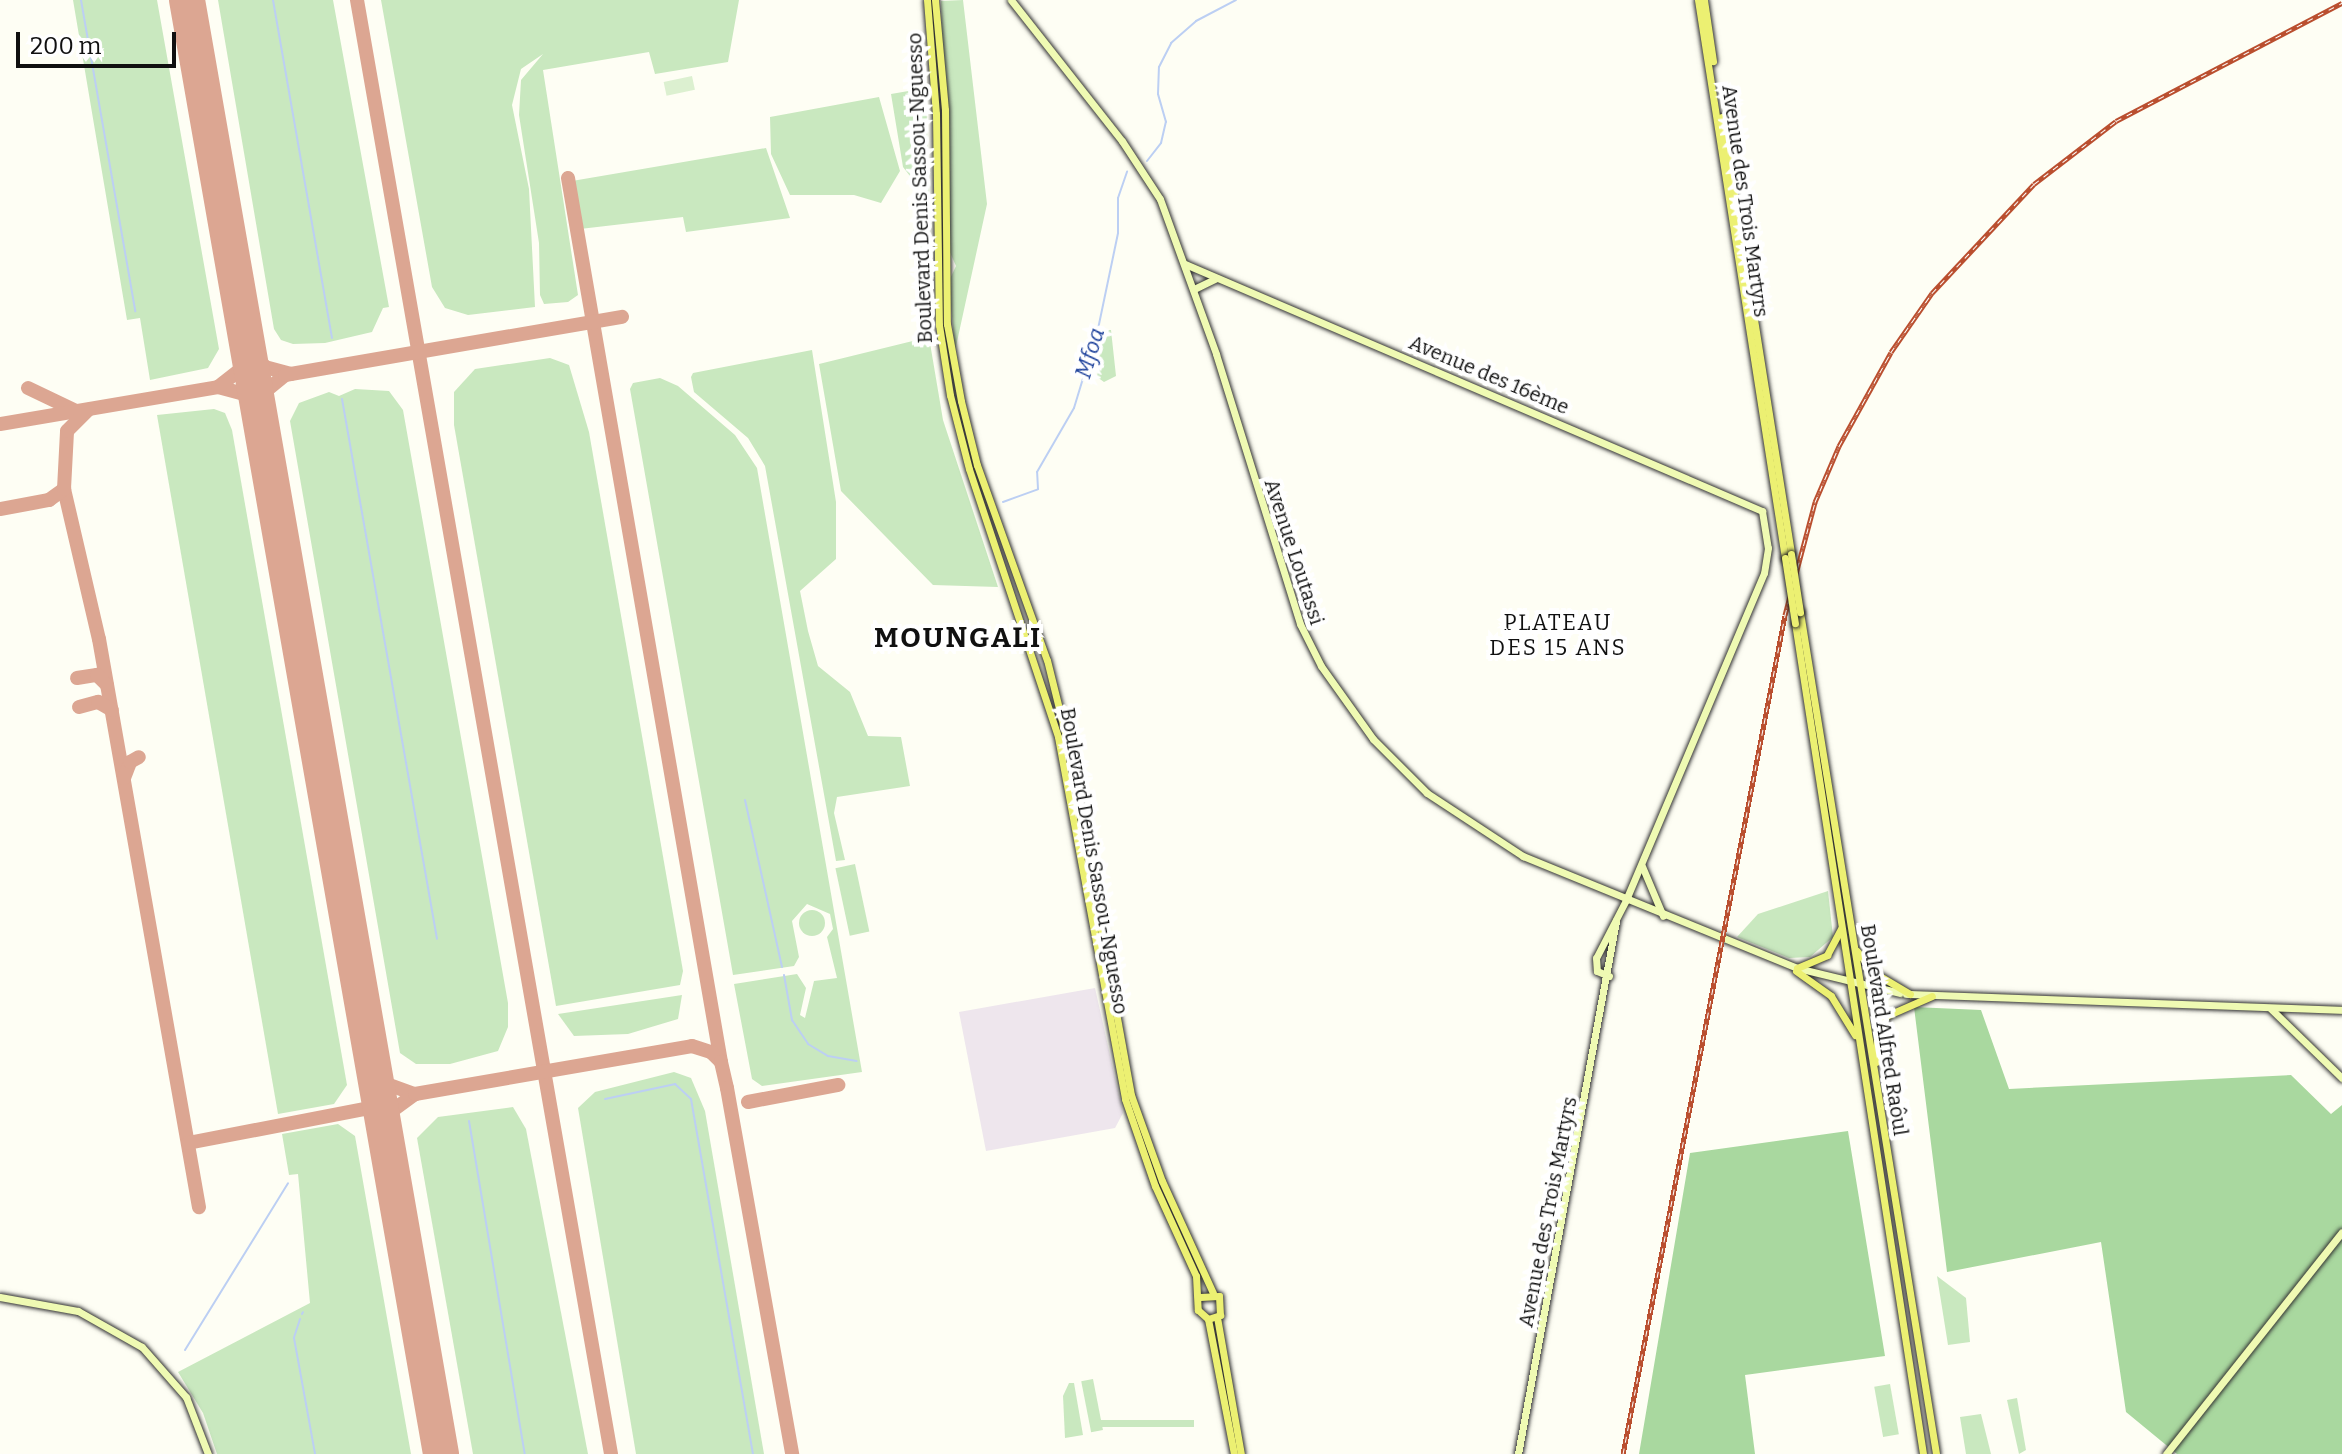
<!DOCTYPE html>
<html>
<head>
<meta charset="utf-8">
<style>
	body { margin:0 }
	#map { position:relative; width:2342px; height:1454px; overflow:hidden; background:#fefef4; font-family:Bitter,serif }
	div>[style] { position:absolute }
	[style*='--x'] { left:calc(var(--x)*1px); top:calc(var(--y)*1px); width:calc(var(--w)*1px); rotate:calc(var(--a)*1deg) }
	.industrial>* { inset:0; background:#eee6ed }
	.green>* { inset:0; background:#c9e8bf; transform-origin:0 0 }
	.round { border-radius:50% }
	.forest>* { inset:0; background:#a9d89f }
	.pitch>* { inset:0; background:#dcf0d0; transform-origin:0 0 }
	.stream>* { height:2px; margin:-1px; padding:0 1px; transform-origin:1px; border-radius:1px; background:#bccff3 }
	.taxiway>* { height:14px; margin:-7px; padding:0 7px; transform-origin:7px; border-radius:7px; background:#dca692 }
	.runway>* { height:36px; margin:-18px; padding:0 18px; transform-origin:18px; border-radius:18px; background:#dca692 }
	.roads { filter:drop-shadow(0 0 2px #323232) drop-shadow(0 0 2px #323232) }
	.secondary>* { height:7px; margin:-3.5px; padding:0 3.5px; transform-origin:3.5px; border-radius:3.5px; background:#effab3 }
	.primary>* { height:7px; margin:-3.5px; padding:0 3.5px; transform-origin:3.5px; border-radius:3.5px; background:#ecf072 }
	.rail>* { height:5px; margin-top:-2.5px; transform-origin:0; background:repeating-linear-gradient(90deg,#fff 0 6px,#ba4f2f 0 12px); box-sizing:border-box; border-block:2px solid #ba4f2f }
	.bridges { filter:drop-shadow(0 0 2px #212121) drop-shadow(0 0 2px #212121) }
	.primary-bridge>* { height:7px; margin:-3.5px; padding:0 3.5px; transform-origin:3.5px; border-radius:3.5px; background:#ecf072 }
	span { translate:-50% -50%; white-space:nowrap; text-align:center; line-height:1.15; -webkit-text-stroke:8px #fff; paint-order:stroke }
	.street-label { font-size:20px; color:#101010 }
	.water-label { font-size:22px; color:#1f439c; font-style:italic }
	.neighbourhood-label { font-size:22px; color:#101010; letter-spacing:2px }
	.district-label { font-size:28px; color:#101010; font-weight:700; letter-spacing:2px }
	.scale { position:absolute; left:16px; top:32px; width:160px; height:36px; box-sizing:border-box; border:4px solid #101010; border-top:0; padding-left:10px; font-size:24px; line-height:28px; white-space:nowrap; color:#101010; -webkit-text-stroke:6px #fff; paint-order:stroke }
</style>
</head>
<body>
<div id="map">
	<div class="industrial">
		<i style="clip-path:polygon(1095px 988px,1123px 1113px,1115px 1128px,986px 1151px,959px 1012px)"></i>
	</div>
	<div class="green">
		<i style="clip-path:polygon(73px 0,157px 0,219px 349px,208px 368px,150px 380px,140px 318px,127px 320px)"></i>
		<i style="clip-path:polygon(218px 0,333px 0,389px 307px,383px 308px,372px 332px,325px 343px,293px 344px,281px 340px,274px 329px)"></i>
		<i style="clip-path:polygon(381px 0,739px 0,728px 62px,655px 74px,649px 52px,543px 70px,578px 295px,568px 302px,544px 304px,540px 295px,539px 243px,519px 115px,521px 80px,543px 54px,521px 69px,512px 105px,529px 189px,535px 307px,468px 315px,445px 308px,432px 287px)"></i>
		<i style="clip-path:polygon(963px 0,987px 204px,955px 351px,949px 281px,956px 266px,948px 248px,941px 1px)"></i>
		<i style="clip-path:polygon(926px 88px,930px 241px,925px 252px,910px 254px,920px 189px,903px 167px,891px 94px)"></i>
		<i style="clip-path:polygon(879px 97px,900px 171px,881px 203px,854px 195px,790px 195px,771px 154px,770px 117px)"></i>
		<i style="clip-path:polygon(766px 148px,790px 218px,686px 232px,683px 217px,580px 229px,572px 181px)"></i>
		<i style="clip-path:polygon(1099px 330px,1111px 330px,1116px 376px,1104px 382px,1097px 377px,1099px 363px,1090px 353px)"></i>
		<i style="clip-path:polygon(929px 337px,943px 420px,998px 587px,933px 585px,841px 491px,819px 364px)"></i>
		<i style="clip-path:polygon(812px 350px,836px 502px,836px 559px,800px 591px,808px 631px,818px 666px,850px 692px,868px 736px,901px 737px,910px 786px,837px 797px,834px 813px,845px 860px,836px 861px,765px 466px,748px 438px,694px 392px,691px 377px,693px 373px)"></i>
		<i style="clip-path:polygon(550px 358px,569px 365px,589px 432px,683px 971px,680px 985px,556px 1006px,454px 425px,454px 392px,475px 369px)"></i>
		<i style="clip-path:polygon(660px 378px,678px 386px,735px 435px,757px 468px,862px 1072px,762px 1086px,752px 1079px,734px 984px,797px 974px,806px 988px,800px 1015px,805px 1018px,814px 981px,837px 978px,827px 937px,833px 929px,830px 914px,807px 904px,792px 921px,799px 957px,794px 966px,733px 975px,630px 389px,633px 383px)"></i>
		<i style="clip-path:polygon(355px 389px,389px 391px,403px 410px,508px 1003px,508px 1027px,498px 1051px,450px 1064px,416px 1064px,400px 1053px,290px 421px,299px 403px,329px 392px,339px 396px)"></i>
		<i style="clip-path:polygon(214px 409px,225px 413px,232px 430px,347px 1085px,334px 1104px,278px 1114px,157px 415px)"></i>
		<i style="left:855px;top:864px;width:69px;height:20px;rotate:78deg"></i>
		<i style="clip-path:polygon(1828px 891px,1833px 937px,1810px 957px,1789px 958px,1737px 937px,1758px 914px)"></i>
		<i class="round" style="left:799px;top:910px;width:26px;height:26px"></i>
		<i style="clip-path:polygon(682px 995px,678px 1019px,628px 1034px,574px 1036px,558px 1014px)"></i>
		<i style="clip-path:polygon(674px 1072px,691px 1078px,705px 1111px,764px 1454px,636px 1454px,578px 1108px,595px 1092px)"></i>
		<i style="clip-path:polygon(513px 1107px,526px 1129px,588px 1454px,473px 1454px,417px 1138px,438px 1117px)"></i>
		<i style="clip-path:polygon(338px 1124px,355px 1136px,411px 1454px,217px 1454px,203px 1413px,178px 1372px,310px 1303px,298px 1174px,289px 1175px,282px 1134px)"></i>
		<i style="clip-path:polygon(1937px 1276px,1966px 1298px,1970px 1342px,1948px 1345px)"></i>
		<i style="left:1093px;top:1379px;width:52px;height:12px;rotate:79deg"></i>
		<i style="clip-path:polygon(1069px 1383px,1074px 1383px,1083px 1435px,1065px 1438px,1063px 1396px)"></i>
		<i style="left:1890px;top:1384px;width:51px;height:16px;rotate:80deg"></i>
		<i style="clip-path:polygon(2017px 1398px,2026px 1450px,2019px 1454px,2007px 1400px)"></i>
		<i style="clip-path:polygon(1981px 1414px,1991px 1454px,1966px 1454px,1960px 1417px)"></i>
		<i style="left:1194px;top:1420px;width:7px;height:100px;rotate:90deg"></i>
	</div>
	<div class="forest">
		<i style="clip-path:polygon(1914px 1007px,1981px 1010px,2009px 1089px,2291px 1075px,2331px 1114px,2342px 1105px,2342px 1454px,2177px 1454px,2126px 1412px,2101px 1242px,1947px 1272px)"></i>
		<i style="clip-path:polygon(1848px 1131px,1885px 1356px,1745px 1375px,1755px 1454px,1639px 1454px,1690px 1153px)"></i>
	</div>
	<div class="pitch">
		<i style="left:692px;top:76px;width:14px;height:29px;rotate:78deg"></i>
	</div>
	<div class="stream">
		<i style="--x:81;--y:0;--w:316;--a:80.1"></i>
		<i style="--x:273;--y:0;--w:343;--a:80.1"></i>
		<i style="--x:1147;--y:161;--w:23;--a:-52"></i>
		<i style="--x:1161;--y:143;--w:22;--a:-77"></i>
		<i style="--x:1166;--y:122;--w:29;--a:-106"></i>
		<i style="--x:1158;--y:94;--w:27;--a:-88"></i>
		<i style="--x:1159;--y:67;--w:27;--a:-63"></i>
		<i style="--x:1171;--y:43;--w:33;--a:-41"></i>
		<i style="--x:1196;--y:21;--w:45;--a:-27.7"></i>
		<i style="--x:342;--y:399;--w:548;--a:80.02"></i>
		<i style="--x:1003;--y:502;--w:37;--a:-20"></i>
		<i style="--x:1038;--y:489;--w:17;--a:-93"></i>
		<i style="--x:1037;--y:472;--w:74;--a:-60"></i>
		<i style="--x:1074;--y:408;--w:83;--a:-73.1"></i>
		<i style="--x:1098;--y:329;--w:98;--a:-78.2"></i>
		<i style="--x:1118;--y:233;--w:35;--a:-90"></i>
		<i style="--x:1118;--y:198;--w:28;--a:-71"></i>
		<i style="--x:745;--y:800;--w:171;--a:77.5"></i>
		<i style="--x:784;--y:975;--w:46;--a:79.9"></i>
		<i style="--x:792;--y:1020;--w:29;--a:56"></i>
		<i style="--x:808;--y:1044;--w:23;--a:31"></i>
		<i style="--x:828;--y:1056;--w:29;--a:10"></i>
		<i style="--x:605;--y:1099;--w:72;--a:-12.1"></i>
		<i style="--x:675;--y:1084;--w:22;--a:43"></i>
		<i style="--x:691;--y:1099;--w:360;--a:80.1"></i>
		<i style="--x:469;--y:1121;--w:338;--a:80.5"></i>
		<i style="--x:302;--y:1314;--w:2;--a:-63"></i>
		<i style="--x:300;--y:1319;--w:20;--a:108"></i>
		<i style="--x:294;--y:1338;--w:118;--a:79.7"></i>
		<i style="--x:185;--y:1350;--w:196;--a:-58.3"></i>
	</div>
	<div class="taxiway">
		<i style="--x:357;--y:0;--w:1476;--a:80.09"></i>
		<i style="--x:568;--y:178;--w:897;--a:80.18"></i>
		<i style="--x:248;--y:348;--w:25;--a:48"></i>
		<i style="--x:265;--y:367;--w:27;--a:15"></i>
		<i style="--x:218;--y:387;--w:28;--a:15"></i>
		<i style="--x:245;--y:394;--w:23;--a:52"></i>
		<i style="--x:28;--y:388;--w:51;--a:25.6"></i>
		<i style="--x:259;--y:412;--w:25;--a:-69"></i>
		<i style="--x:268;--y:389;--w:22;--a:-39"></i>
		<i style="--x:285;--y:375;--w:342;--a:-9.8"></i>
		<i style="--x:0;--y:424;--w:221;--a:-9.6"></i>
		<i style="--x:218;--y:387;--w:28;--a:-38"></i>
		<i style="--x:240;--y:370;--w:23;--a:-70"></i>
		<i style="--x:64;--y:489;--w:154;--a:76.9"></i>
		<i style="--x:99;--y:639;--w:577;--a:80.02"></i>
		<i style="--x:0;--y:509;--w:50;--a:-10.4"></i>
		<i style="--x:49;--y:500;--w:19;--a:-36"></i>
		<i style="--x:64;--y:489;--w:58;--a:-87"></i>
		<i style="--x:67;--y:431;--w:30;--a:-45"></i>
		<i style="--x:77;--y:678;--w:20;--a:-9"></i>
		<i style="--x:97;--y:675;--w:14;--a:45"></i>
		<i style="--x:79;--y:707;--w:20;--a:-15"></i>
		<i style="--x:98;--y:702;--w:16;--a:30"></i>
		<i style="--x:124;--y:778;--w:17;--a:-69"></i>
		<i style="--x:130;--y:762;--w:10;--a:-29"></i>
		<i style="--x:372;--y:1061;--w:25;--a:61"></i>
		<i style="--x:384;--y:1083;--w:33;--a:20"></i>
		<i style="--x:748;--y:1102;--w:92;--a:-10.7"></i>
		<i style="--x:385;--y:1134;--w:25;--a:-72"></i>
		<i style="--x:393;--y:1110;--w:27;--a:-36"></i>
		<i style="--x:415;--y:1094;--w:281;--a:-9.8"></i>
		<i style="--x:692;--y:1046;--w:20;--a:18"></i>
		<i style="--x:711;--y:1052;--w:14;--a:45"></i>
		<i style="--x:721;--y:1062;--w:27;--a:77"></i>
		<i style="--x:727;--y:1088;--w:372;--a:79.9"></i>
		<i style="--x:188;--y:1143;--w:196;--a:-10.9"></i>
	</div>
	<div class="runway">
		<i style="--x:187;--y:0;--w:1476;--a:80.09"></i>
	</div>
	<div class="roads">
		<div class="secondary">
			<i style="--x:1011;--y:0;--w:179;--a:51.8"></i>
			<i style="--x:1122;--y:141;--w:69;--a:56.8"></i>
			<i style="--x:1160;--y:199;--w:165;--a:70.1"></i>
			<i style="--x:1216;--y:354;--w:283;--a:72.7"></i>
			<i style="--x:1300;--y:624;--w:47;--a:63.4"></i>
			<i style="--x:1321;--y:666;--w:90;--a:54.5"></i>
			<i style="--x:1373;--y:739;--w:76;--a:45"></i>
			<i style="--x:1427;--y:793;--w:115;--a:33.3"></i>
			<i style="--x:1523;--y:856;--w:296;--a:22.2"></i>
			<i style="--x:1797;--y:968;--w:106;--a:13.6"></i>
			<i style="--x:1185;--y:264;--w:628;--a:23.17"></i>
			<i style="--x:1762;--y:511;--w:37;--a:81"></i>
			<i style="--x:1768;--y:548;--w:25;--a:99"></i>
			<i style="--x:1764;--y:573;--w:355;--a:112.9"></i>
			<i style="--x:1626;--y:900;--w:65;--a:117.3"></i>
			<i style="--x:1596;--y:958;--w:13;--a:86"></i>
			<i style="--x:1597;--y:971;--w:13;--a:23"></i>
			<i style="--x:1194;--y:289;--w:25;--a:-26"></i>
			<i style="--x:1642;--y:866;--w:54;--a:67.2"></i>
			<i style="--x:1906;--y:994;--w:436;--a:2.1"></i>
			<i style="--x:2271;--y:1009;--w:99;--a:44.2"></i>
			<i style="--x:0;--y:1297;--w:79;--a:10.2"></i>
			<i style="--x:78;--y:1311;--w:73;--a:29.4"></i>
			<i style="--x:142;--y:1347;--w:67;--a:48.7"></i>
			<i style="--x:186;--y:1397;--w:61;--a:68.9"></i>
			<i style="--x:1518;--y:1454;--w:542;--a:-79.58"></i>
			<i style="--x:2166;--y:1454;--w:283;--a:-51.6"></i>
		</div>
		<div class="primary">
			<i style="--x:927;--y:0;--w:114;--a:85.5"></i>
			<i style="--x:936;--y:114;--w:211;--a:89.2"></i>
			<i style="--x:939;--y:325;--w:71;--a:81.1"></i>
			<i style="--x:950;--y:395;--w:76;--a:75.6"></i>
			<i style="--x:969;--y:469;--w:282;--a:71.6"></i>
			<i style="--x:1058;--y:737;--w:368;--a:79.5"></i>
			<i style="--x:1125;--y:1099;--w:92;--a:71"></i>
			<i style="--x:1155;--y:1186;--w:99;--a:65.5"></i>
			<i style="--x:1196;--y:1276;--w:34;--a:87"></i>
			<i style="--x:1198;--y:1310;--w:13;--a:42"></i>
			<i style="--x:1208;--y:1319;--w:13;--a:-18"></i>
			<i style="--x:1220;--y:1315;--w:19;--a:-93"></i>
			<i style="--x:1219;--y:1296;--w:19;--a:177"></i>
			<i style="--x:935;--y:0;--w:110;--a:84.8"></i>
			<i style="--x:945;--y:110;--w:214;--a:89.5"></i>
			<i style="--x:947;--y:324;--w:78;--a:79.7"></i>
			<i style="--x:961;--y:401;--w:66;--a:76"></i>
			<i style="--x:977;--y:465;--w:207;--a:70.3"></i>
			<i style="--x:1047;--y:660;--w:79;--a:76.1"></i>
			<i style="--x:1066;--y:737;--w:364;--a:79.7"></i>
			<i style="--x:1131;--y:1095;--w:91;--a:70.2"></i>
			<i style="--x:1162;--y:1181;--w:123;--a:65.5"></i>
			<i style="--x:1698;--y:0;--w:565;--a:81.14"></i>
			<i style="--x:1704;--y:0;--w:62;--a:81.6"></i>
			<i style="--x:1722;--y:117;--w:442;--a:81"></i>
			<i style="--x:1800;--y:612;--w:853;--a:80.82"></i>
			<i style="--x:1795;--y:623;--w:841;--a:81.24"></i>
			<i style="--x:1857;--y:951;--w:26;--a:53"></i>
			<i style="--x:1873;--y:972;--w:43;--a:30.7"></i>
			<i style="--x:1797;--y:968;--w:33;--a:-23"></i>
			<i style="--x:1827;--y:955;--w:30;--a:-62"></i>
			<i style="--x:1796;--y:971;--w:43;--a:35.5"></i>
			<i style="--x:1831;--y:996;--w:46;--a:58.4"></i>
			<i style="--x:1876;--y:1062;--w:24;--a:-88"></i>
			<i style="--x:1877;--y:1038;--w:24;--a:-68"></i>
			<i style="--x:1886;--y:1016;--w:50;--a:-23.5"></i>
			<i style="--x:1217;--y:1317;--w:139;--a:80.1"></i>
			<i style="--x:1208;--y:1319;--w:137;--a:79.1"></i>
		</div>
	</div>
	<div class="rail">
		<i style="--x:1623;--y:1454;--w:854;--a:-79.07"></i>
		<i style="--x:1785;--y:615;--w:117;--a:-75.1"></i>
		<i style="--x:1815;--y:502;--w:61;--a:-66.8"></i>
		<i style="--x:1839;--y:446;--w:107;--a:-61"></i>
		<i style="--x:1891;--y:352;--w:72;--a:-55.2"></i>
		<i style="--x:1932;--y:293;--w:149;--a:-46.9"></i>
		<i style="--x:2034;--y:184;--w:103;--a:-37.5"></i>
		<i style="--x:2116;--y:121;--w:255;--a:-27.6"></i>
	</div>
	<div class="bridges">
		<div class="primary-bridge">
			<i style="--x:1791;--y:554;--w:59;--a:81.2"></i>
			<i style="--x:1785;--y:558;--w:66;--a:81.3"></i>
		</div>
	</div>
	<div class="street-label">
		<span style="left:920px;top:188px;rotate:-92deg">Boulevard Denis Sassou-Nguesso</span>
		<span style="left:1745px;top:201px;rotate:82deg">Avenue des Trois Martyrs</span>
		<span style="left:1489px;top:375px;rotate:23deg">Avenue des 16ème</span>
		<span style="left:1294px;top:552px;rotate:72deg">Avenue Loutassi</span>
		<span style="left:1094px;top:861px;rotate:80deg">Boulevard Denis Sassou-Nguesso</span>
		<span style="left:1884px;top:1030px;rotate:81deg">Boulevard Alfred Raôul</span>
		<span style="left:1548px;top:1212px;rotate:-79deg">Avenue des Trois Martyrs</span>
	</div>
	<div class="water-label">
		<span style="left:1090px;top:353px;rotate:-73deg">Mfoa</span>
	</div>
	<div class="neighbourhood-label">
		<span style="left:1558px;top:635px">PLATEAU<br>DES 15 ANS</span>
	</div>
	<div class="district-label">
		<span style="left:958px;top:638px">MOUNGALI</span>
	</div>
	<div class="scale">200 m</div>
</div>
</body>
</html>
